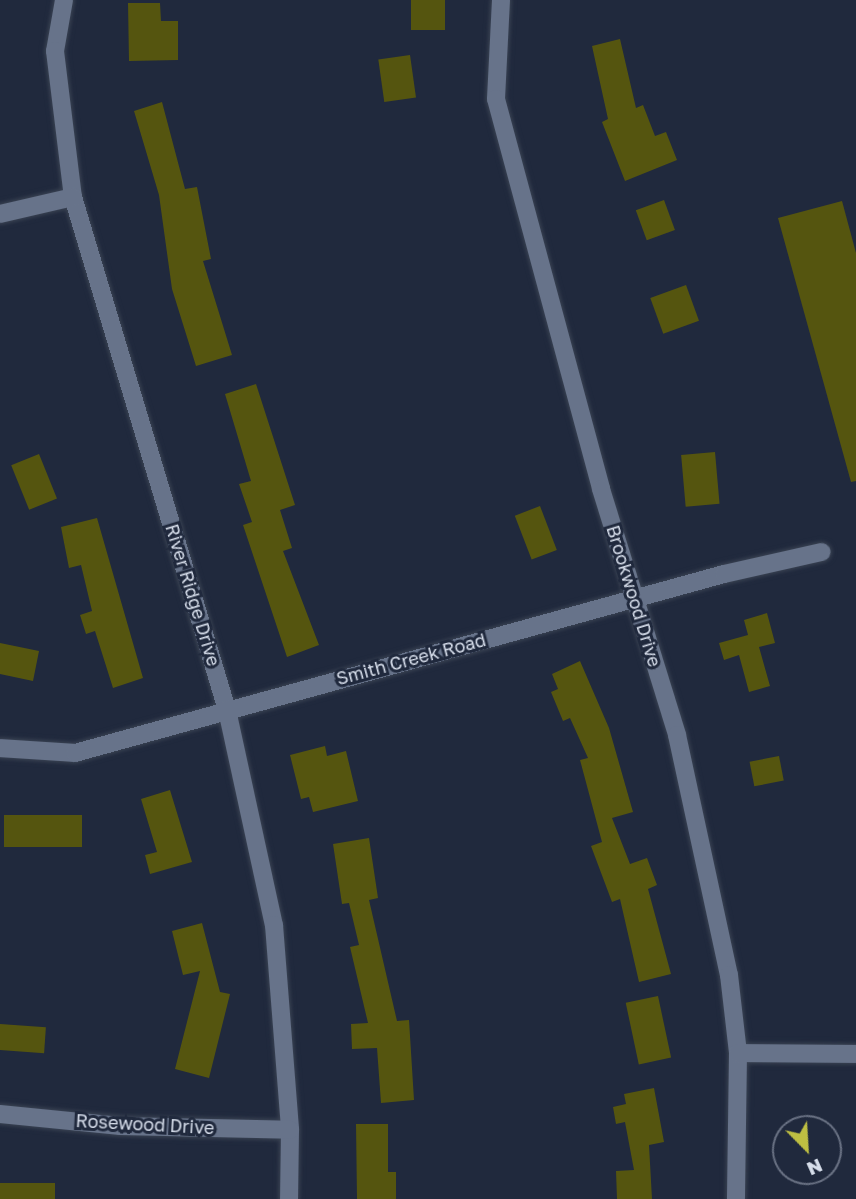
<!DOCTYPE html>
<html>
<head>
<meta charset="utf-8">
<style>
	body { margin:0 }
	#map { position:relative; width:856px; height:1199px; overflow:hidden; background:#20293d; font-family:"Golos Text",sans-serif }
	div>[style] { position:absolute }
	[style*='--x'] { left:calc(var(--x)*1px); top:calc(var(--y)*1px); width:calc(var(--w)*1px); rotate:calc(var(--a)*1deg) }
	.building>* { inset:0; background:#55550f; transform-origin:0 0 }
	.roads { filter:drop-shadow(0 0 2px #3a4353) drop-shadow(0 0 2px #3a4353) }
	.minor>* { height:18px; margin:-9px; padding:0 9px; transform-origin:9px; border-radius:9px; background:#67738a }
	span { translate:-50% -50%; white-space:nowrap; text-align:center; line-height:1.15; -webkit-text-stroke:6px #20293d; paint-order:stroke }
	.street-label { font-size:18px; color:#d7deeb }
	.north { position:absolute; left:772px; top:1115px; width:70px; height:70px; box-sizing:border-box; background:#20293d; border:2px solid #697183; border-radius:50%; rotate:156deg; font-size:19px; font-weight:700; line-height:28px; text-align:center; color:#d7deeb }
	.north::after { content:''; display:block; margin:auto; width:24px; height:32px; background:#bebf42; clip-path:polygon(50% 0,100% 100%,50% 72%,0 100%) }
</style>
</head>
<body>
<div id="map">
	<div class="building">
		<i style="left:411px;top:0;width:34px;height:30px"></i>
		<i style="clip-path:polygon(128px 3px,160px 3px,161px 21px,178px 21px,178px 60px,129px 61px)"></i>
		<i style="clip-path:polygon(620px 39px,636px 108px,643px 105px,655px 136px,666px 132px,677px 160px,625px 181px,602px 122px,608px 119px,592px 46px)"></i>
		<i style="left:410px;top:55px;width:43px;height:32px;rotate:82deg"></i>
		<i style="clip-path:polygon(162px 102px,185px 189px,197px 187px,211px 259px,203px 261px,232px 355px,196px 366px,172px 289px,159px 195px,134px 111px)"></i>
		<i style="left:664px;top:200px;width:32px;height:30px;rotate:70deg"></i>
		<i style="clip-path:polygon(842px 201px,856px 253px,856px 481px,851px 482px,778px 218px)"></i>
		<i style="left:686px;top:285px;width:38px;height:38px;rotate:70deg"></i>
		<i style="clip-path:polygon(256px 384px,295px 505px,280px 510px,292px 548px,283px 551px,319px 645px,287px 657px,243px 525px,252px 522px,239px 484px,251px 481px,225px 394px)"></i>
		<i style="left:715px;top:452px;width:52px;height:34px;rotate:85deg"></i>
		<i style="left:39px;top:454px;width:48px;height:30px;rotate:68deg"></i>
		<i style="left:540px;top:506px;width:47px;height:27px;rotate:69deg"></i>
		<i style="clip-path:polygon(97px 518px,143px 678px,113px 688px,95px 631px,86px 634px,80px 615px,92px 611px,81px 565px,69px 568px,61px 527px)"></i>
		<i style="clip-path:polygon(767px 613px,775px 643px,759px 647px,770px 686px,749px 692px,739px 655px,724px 660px,719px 643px,748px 635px,744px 620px)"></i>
		<i style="clip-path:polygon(0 643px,39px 651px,33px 681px,0 674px)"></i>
		<i style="clip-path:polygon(580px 661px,609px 728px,633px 812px,612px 818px,630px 864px,647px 858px,657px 885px,648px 889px,671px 974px,639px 982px,620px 899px,612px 902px,591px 846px,602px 842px,580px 760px,588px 758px,570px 718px,563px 721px,551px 692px,558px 689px,552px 674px)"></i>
		<i style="clip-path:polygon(325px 746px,327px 756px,346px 751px,358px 801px,313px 812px,309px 797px,301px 799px,290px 755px)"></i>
		<i style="left:779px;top:756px;width:25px;height:30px;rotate:79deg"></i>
		<i style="clip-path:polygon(170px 790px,192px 862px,150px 874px,145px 855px,157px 852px,141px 799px)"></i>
		<i style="left:82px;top:815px;width:32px;height:78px;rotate:90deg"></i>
		<i style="clip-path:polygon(369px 838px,378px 898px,369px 900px,397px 1021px,409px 1020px,414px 1100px,381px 1103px,377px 1048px,352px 1049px,351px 1024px,368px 1023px,350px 947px,359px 945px,349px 903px,342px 904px,333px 844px)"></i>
		<i style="clip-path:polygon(202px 923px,220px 992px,230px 994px,209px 1078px,175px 1069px,200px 971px,183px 975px,172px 931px)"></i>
		<i style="left:658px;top:996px;width:63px;height:33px;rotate:78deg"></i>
		<i style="left:0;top:1024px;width:46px;height:26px;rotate:4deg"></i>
		<i style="clip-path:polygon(654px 1088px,664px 1142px,649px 1145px,652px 1199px,617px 1199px,616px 1171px,634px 1170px,625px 1122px,616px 1124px,613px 1107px,626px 1104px,624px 1094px)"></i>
		<i style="clip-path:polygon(356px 1124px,388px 1124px,388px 1172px,396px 1172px,396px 1199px,357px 1199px)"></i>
		<i style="left:0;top:1183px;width:55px;height:16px"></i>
	</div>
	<div class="roads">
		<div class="minor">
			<i style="--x:64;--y:0;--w:52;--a:100"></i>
			<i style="--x:55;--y:51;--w:147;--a:83"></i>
			<i style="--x:73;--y:197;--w:536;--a:73.29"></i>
			<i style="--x:227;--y:710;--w:220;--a:77.7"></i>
			<i style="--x:274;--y:925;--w:206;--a:85.5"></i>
			<i style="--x:290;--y:1130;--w:69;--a:90.8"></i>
			<i style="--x:501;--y:0;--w:99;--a:92.9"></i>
			<i style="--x:496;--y:99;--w:404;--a:74.9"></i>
			<i style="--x:601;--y:489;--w:257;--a:72.8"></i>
			<i style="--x:677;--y:735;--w:246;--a:77.8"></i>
			<i style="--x:729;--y:975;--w:79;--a:83.4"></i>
			<i style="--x:738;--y:1053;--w:146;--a:90.8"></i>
			<i style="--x:0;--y:214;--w:75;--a:-13.1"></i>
			<i style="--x:0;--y:748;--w:75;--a:3.8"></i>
			<i style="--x:75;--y:753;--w:673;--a:-15.42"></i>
			<i style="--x:724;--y:574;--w:100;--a:-12.7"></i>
			<i style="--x:738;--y:1053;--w:118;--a:0.5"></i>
			<i style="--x:0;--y:1114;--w:121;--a:5.7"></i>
			<i style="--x:120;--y:1126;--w:170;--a:1.3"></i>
		</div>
	</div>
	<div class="street-label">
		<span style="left:193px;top:595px;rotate:73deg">River Ridge Drive</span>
		<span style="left:634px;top:596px;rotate:73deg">Brookwood Drive</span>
		<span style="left:411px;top:659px;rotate:-15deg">Smith Creek Road</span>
		<span style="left:145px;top:1124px;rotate:3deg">Rosewood Drive</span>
	</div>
	<div class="north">N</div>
</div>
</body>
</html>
